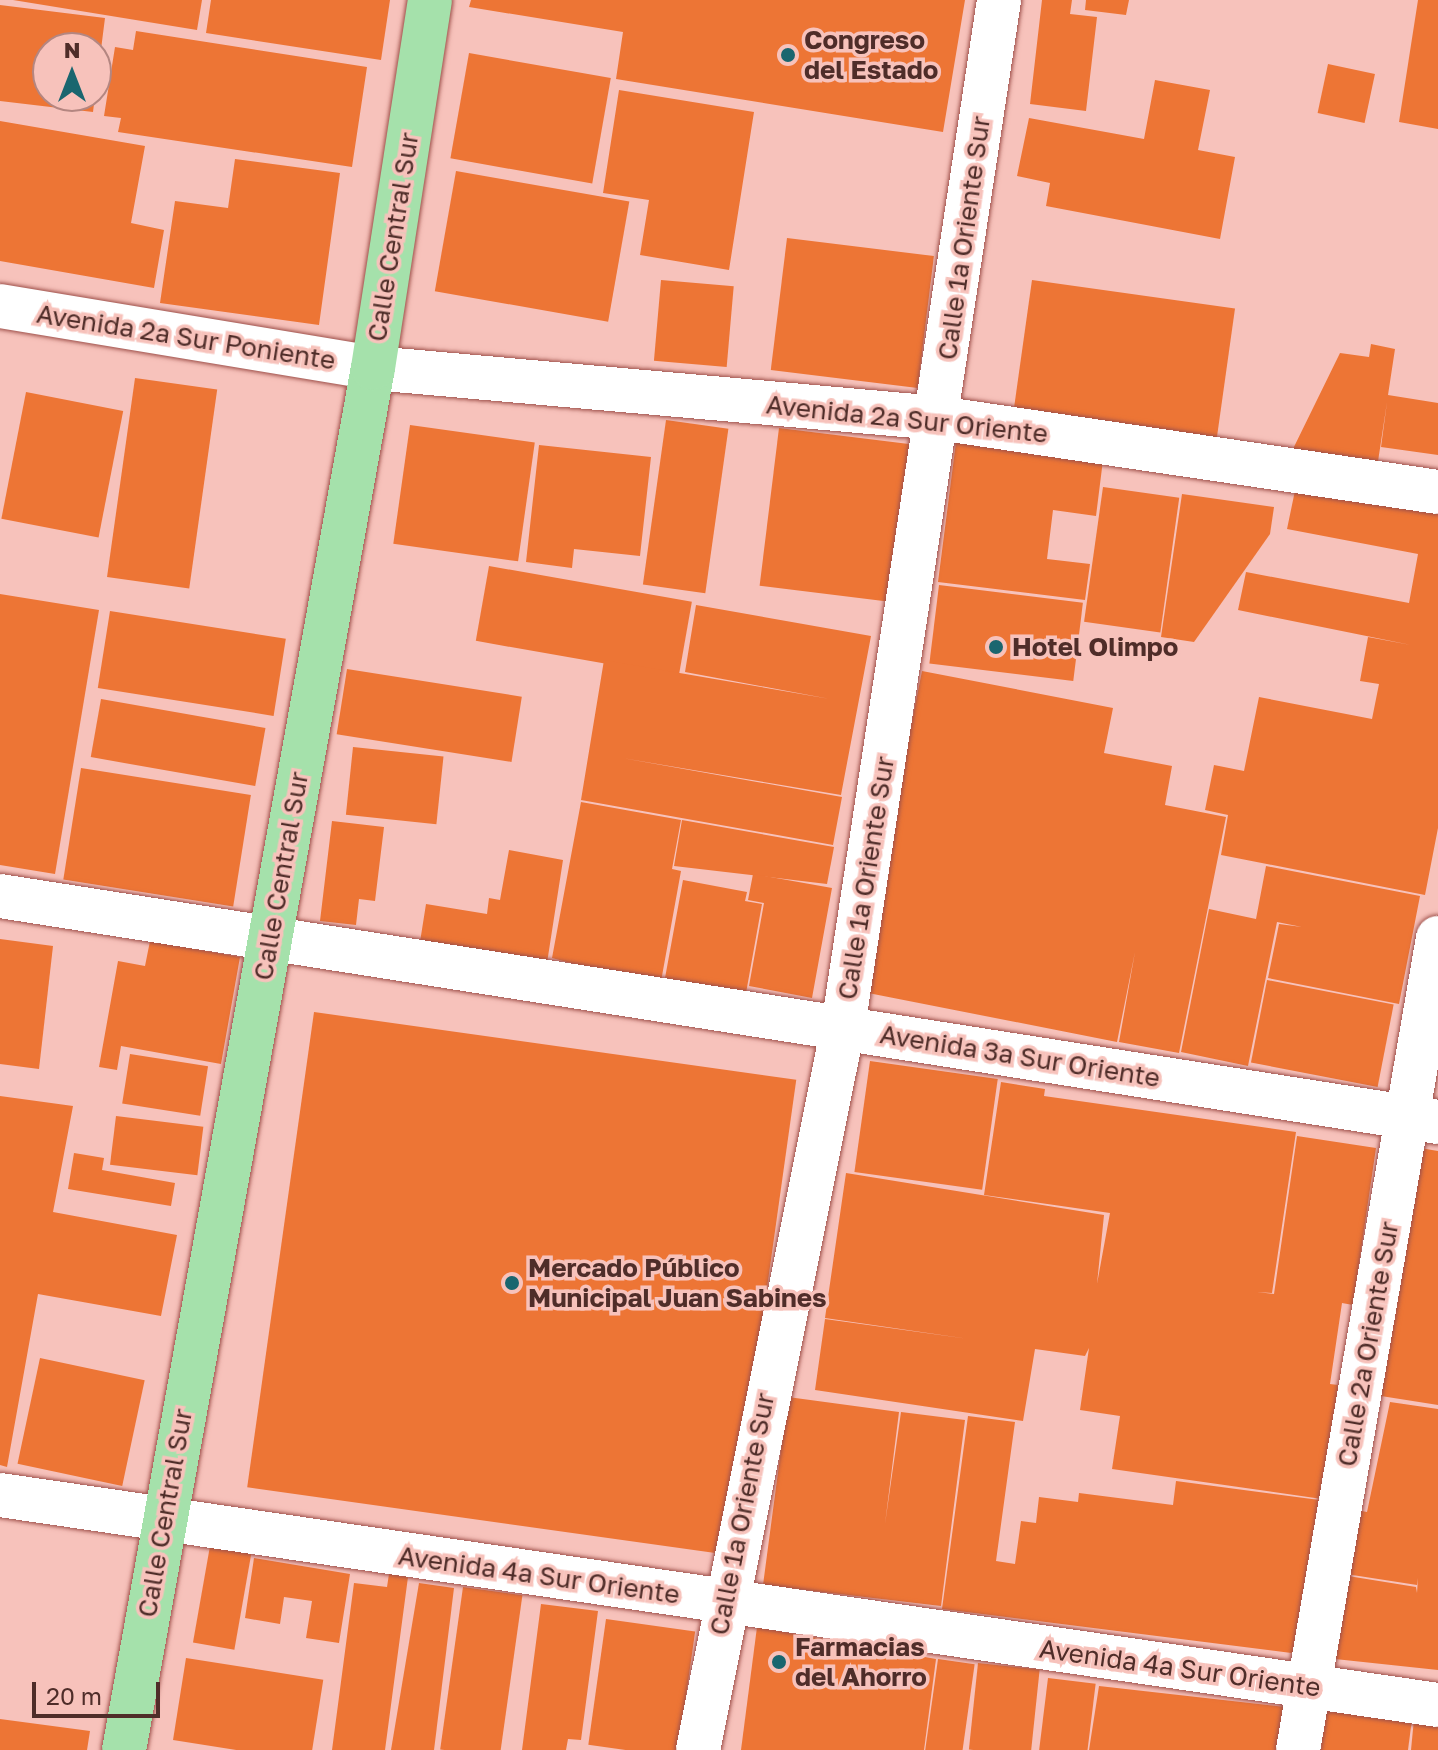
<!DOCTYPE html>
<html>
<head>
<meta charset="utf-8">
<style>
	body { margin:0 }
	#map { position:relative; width:1438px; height:1750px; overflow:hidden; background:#f7c2bb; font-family:"Golos Text",sans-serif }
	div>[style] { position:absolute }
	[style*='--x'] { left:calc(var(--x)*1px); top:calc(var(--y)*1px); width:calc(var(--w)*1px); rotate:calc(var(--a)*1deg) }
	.building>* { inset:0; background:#ed7535; transform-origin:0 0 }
	.roads { filter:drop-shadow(0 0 2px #9e504a) drop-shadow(0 0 2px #9e504a) }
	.minor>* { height:44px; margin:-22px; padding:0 22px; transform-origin:22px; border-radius:22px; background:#fff }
	.major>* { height:44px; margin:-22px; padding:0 22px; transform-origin:22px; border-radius:22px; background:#a5e1ab }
	.dots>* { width:22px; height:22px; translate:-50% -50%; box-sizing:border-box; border:4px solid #f7c2bb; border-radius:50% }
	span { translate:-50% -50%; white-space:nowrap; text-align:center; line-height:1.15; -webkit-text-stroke:7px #f7c2bb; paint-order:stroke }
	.poi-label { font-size:26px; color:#4f2d29; font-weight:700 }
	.left { translate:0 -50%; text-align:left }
	.street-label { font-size:26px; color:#4f2d29 }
	.north { position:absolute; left:32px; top:32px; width:80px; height:80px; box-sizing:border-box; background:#f7c2bb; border:2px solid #b48681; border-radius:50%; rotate:0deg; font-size:22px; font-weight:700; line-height:32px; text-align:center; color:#4f2d29 }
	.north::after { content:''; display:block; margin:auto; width:28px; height:36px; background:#1a666f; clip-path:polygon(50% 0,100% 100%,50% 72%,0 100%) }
	.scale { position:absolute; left:32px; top:1682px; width:128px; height:36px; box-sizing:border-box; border:4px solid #4f2d29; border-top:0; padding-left:10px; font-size:24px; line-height:28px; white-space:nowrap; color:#4f2d29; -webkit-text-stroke:6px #f7c2bb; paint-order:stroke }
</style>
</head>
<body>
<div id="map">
	<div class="building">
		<i style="clip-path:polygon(13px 0,202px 0,197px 30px)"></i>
		<i style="clip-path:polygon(211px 0,390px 0,381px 60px,206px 33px)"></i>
		<i style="clip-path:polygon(471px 0,965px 0,943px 132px,616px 79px,623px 32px,469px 7px)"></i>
		<i style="clip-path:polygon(1042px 0,1072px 0,1070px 14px,1097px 17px,1086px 111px,1030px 104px)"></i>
		<i style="clip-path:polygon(1086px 0,1129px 0,1126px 15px,1085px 10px)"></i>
		<i style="clip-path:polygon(1418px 0,1438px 0,1438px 129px,1399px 122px)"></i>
		<i style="clip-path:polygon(0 5px,105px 18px,98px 73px,96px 48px,48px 48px,48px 96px,95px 96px,93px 112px,0 101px)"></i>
		<i style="clip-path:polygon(136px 31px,367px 67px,352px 167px,118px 132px,121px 118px,104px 116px,115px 47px,133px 50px)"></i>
		<i style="left:469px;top:53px;width:144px;height:107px;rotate:10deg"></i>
		<i style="left:1328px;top:64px;width:48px;height:50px;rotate:12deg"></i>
		<i style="clip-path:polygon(1155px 80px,1210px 90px,1198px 150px,1235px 157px,1220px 239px,1046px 206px,1050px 183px,1017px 176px,1029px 118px,1144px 139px)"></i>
		<i style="clip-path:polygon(619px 90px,754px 112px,729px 270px,640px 255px,649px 200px,603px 193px)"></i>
		<i style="clip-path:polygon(0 121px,145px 146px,131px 223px,164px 230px,154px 288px,0 261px)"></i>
		<i style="clip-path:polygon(235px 159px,340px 173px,319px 325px,160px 303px,175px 201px,228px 208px)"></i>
		<i style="left:456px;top:171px;width:176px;height:122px;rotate:10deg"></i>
		<i style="left:787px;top:238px;width:148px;height:133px;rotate:7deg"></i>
		<i style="left:661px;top:280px;width:73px;height:81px;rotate:5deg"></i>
		<i style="left:1032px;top:280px;width:205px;height:131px;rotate:8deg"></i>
		<i style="clip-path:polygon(1371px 344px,1395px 349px,1388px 395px,1438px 403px,1438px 455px,1381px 447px,1387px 402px,1377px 468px,1290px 455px,1340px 353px,1369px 357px)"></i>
		<i style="left:135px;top:378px;width:83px;height:201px;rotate:8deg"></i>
		<i style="left:26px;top:392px;width:99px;height:129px;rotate:11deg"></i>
		<i style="left:666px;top:420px;width:63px;height:166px;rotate:8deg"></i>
		<i style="left:410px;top:425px;width:126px;height:120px;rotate:8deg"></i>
		<i style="left:779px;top:428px;width:141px;height:159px;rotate:7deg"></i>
		<i style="clip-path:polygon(956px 442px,1103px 460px,1096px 516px,1053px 510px,1047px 559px,1090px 564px,1085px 600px,938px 582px)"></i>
		<i style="clip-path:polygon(539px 445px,651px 457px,640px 556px,574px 549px,572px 568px,526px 562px)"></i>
		<i style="clip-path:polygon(1297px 481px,1438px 509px,1438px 828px,1425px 895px,1221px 855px,1228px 815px,1205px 810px,1214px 765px,1244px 771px,1259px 697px,1372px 719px,1379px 684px,1360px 681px,1368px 637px,1411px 645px,1238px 610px,1246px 572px,1409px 603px,1418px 554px,1287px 529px)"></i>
		<i style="left:1103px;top:487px;width:77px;height:136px;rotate:8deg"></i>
		<i style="clip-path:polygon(1182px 494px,1274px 507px,1270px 534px,1194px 642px,1161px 637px)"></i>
		<i style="left:489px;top:566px;width:206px;height:76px;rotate:10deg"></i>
		<i style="left:939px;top:585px;width:145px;height:79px;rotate:7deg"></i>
		<i style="clip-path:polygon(0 594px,99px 610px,55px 874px,0 865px)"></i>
		<i style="clip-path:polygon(696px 605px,871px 636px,841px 795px,622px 758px,842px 797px,833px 845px,581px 800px,604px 660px,830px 699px,685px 672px)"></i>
		<i style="left:110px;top:611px;width:178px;height:78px;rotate:9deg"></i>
		<i style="left:347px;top:669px;width:177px;height:66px;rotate:9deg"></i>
		<i style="clip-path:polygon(922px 671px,1113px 708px,1104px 753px,1172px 766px,1165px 805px,1226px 817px,1179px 1053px,1119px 1042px,1135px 952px,1117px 1042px,858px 991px)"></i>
		<i style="left:101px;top:699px;width:167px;height:59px;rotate:10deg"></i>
		<i style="left:353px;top:747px;width:91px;height:68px;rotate:6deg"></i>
		<i style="left:81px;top:768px;width:172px;height:113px;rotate:9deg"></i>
		<i style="clip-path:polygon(581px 802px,681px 820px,672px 869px,681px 871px,660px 987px,552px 958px)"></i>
		<i style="clip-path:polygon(682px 820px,834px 847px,827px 884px,674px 866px)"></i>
		<i style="clip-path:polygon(332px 821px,384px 827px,375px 901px,359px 899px,356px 925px,320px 921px)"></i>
		<i style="clip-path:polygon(509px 850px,563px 860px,547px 963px,420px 942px,426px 904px,487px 914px,489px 898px,500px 900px)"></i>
		<i style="clip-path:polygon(1266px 866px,1420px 896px,1399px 1004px,1268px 978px,1279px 924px,1302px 927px,1277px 922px,1248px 1066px,1181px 1052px,1209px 909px,1256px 919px)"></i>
		<i style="clip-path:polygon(753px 874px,832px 888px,812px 998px,749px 986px,764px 903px,748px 900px)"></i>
		<i style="clip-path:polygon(683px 880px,747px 892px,745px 901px,762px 904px,746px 993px,665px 978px)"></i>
		<i style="clip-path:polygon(0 939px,53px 946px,39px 1069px,0 1064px)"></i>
		<i style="clip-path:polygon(150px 941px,240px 957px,221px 1064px,121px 1046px,117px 1070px,99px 1067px,118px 961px,145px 966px)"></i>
		<i style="left:1267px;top:980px;width:129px;height:84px;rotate:11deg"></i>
		<i style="left:314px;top:1012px;width:487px;height:480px;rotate:8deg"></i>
		<i style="left:130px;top:1054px;width:79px;height:50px;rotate:9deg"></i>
		<i style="left:870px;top:1061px;width:129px;height:112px;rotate:8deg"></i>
		<i style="clip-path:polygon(1001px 1082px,1045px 1089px,1044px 1096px,1296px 1132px,1272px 1293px,1257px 1292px,1274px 1294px,1297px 1136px,1376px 1148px,1353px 1305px,1342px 1303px,1330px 1384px,1346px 1386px,1329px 1500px,1112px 1469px,1120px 1416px,1080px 1410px,1089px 1348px,1085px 1356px,1035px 1349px,1023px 1421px,815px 1390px,825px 1319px,969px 1339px,825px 1318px,846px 1173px,1104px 1215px,1097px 1284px,1110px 1213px,984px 1195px)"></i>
		<i style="clip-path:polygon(0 1096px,73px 1106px,53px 1212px,177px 1235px,161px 1316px,38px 1294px,7px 1467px,0 1465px)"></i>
		<i style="left:116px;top:1116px;width:88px;height:49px;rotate:7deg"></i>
		<i style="clip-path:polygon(1420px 1148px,1438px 1151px,1438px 1405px,1381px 1396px)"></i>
		<i style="clip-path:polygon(74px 1153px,104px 1158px,102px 1170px,175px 1183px,171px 1206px,68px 1189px)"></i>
		<i style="left:40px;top:1358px;width:107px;height:108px;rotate:12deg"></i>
		<i style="clip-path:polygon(788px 1397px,899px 1412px,885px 1524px,901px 1412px,965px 1420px,941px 1606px,763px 1585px)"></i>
		<i style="clip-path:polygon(1390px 1402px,1438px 1409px,1438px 1670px,1335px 1659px,1348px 1576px,1416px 1587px,1417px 1593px,1418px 1578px,1417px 1585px,1346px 1574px,1356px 1510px,1367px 1512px)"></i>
		<i style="clip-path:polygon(968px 1416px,1015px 1422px,996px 1561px,1015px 1564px,1021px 1521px,1036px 1523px,1039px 1497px,1078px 1502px,1079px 1493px,1173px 1505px,1176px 1481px,1327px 1501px,1307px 1655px,942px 1609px)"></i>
		<i style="left:210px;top:1546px;width:42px;height:98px;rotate:10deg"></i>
		<i style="clip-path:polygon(254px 1558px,350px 1574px,339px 1643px,306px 1638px,312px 1601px,284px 1597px,280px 1624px,245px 1618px)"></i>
		<i style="clip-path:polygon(389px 1574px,408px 1577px,385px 1750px,332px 1750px,354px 1583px,387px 1587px)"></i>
		<i style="clip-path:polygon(419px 1583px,454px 1588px,434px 1750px,391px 1750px)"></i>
		<i style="left:463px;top:1587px;width:60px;height:164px;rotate:8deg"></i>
		<i style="clip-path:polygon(541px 1604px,598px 1611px,581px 1740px,568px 1739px,566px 1750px,522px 1750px)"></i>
		<i style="left:606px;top:1619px;width:90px;height:127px;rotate:8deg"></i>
		<i style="clip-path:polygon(757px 1627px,936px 1659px,924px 1750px,741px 1750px)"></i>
		<i style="left:186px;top:1658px;width:139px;height:83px;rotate:9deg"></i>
		<i style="left:938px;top:1659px;width:37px;height:92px;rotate:8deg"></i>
		<i style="left:978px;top:1663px;width:62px;height:87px;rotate:6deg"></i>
		<i style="left:1048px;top:1678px;width:48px;height:73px;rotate:7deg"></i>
		<i style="clip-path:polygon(1099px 1686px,1285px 1707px,1278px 1750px,1089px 1750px)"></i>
		<i style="clip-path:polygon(1325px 1711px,1412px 1719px,1408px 1750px,1321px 1750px)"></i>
		<i style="clip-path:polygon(0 1719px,90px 1731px,87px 1750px,0 1750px)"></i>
		<i style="clip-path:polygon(1414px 1719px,1438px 1722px,1438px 1750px,1411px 1750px)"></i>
	</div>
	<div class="roads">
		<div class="minor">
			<i style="--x:0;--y:306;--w:378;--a:9.4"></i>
			<i style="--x:373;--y:368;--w:567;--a:5.06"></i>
			<i style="--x:938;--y:418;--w:505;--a:8.42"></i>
			<i style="--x:0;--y:896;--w:1456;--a:8.93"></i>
			<i style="--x:0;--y:1495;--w:1453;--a:8.31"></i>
			<i style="--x:698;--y:1750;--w:737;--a:-78.66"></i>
			<i style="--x:843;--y:1027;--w:1039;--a:-81.36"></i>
			<i style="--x:1298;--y:1750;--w:824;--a:-80.22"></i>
		</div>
		<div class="major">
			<i style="--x:124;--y:1750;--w:1404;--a:-79.79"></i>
			<i style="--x:373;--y:368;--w:372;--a:-81.2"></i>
		</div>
	</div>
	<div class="dots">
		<i style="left:788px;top:55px;background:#1a666f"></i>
		<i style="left:996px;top:647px;background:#1a666f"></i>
		<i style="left:512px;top:1283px;background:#1a666f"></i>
		<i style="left:779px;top:1662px;background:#1a666f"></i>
	</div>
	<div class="poi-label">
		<span class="left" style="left:804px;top:55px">Congreso<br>del Estado</span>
		<span class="left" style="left:1012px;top:647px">Hotel Olimpo</span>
		<span class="left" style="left:528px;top:1283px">Mercado Público<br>Municipal Juan Sabines</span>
		<span class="left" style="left:795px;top:1662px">Farmacias<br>del Ahorro</span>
	</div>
	<div class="street-label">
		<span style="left:393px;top:237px;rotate:-81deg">Calle Central Sur</span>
		<span style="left:964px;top:238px;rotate:-82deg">Calle 1a Oriente Sur</span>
		<span style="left:186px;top:337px;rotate:9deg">Avenida 2a Sur Poniente</span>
		<span style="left:907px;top:419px;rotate:6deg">Avenida 2a Sur Oriente</span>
		<span style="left:281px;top:876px;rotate:-80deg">Calle Central Sur</span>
		<span style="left:866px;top:878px;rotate:-81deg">Calle 1a Oriente Sur</span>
		<span style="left:1020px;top:1056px;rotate:9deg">Avenida 3a Sur Oriente</span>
		<span style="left:1368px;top:1344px;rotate:-80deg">Calle 2a Oriente Sur</span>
		<span style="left:165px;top:1513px;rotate:-80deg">Calle Central Sur</span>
		<span style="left:742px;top:1514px;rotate:-79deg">Calle 1a Oriente Sur</span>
		<span style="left:539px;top:1575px;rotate:8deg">Avenida 4a Sur Oriente</span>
		<span style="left:1180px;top:1668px;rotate:8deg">Avenida 4a Sur Oriente</span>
	</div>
	<div class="north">N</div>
	<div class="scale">20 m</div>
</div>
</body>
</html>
